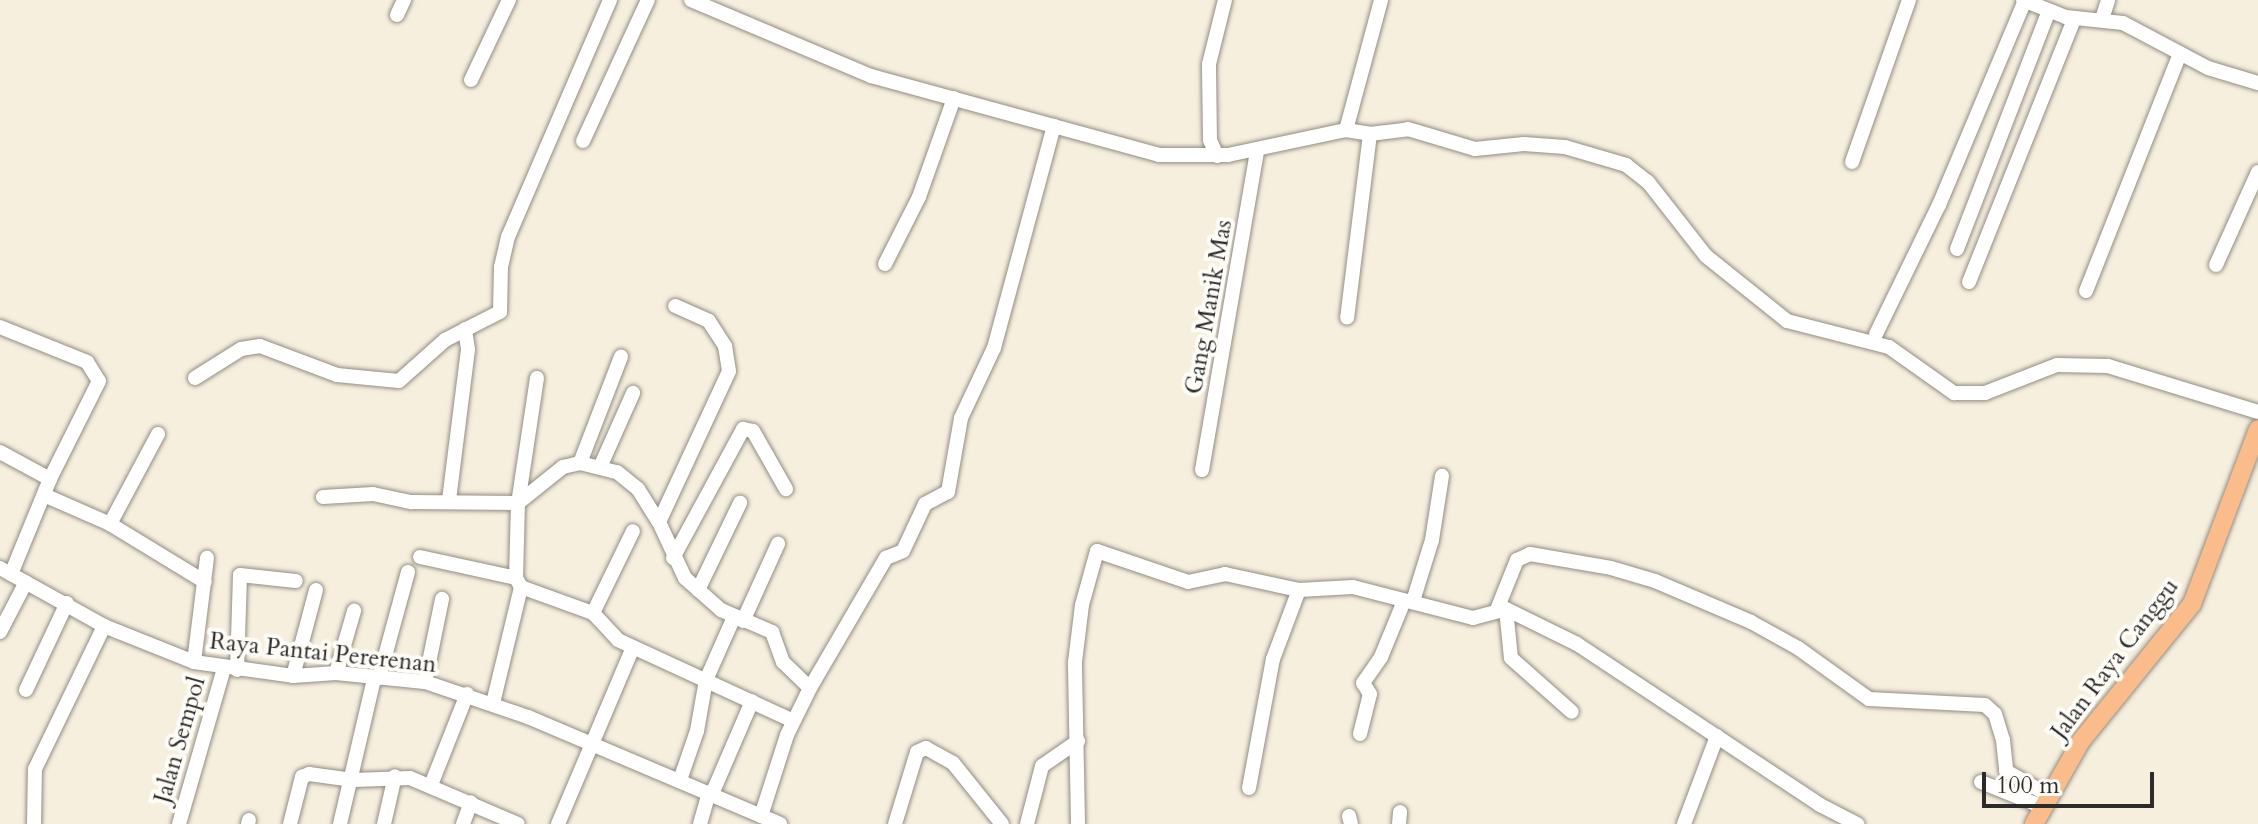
<!DOCTYPE html>
<html>
<head>
<meta charset="utf-8">
<style>
	body { margin:0 }
	#map { position:relative; width:2258px; height:824px; overflow:hidden; background:#f7efde; font-family:Cardo,serif }
	div>[style] { position:absolute }
	[style*='--x'] { left:calc(var(--x)*1px); top:calc(var(--y)*1px); width:calc(var(--w)*1px); rotate:calc(var(--a)*1deg) }
	.roads { filter:drop-shadow(0 0 2px #918d84) drop-shadow(0 0 2px #918d84) }
	.minor>* { height:14px; margin:-7px; padding:0 7px; transform-origin:7px; border-radius:7px; background:#fff }
	.major>* { height:18px; margin:-9px; padding:0 9px; transform-origin:9px; border-radius:9px; background:#fabc8b }
	span { translate:-50% -50%; white-space:nowrap; text-align:center; line-height:1.15; -webkit-text-stroke:8px #fdfcf7; paint-order:stroke }
	.street-label { font-size:24px; color:#2b2b2b }
	.scale { position:absolute; left:1982px; top:772px; width:172px; height:36px; box-sizing:border-box; border:4px solid #2b2b2b; border-top:0; padding-left:10px; font-size:24px; line-height:28px; white-space:nowrap; color:#2b2b2b; -webkit-text-stroke:6px #fdfcf7; paint-order:stroke }
</style>
</head>
<body>
<div id="map">
	<div class="roads">
		<div class="minor">
			<i style="--x:691;--y:0;--w:195;--a:22.9"></i>
			<i style="--x:871;--y:76;--w:299;--a:15.3"></i>
			<i style="--x:1159;--y:155;--w:69;--a:0"></i>
			<i style="--x:1228;--y:155;--w:121;--a:-12"></i>
			<i style="--x:1346;--y:130;--w:24;--a:9"></i>
			<i style="--x:1370;--y:134;--w:185;--a:97.1"></i>
			<i style="--x:2023;--y:0;--w:46;--a:21.6"></i>
			<i style="--x:2066;--y:17;--w:57;--a:6"></i>
			<i style="--x:2123;--y:23;--w:96;--a:27.9"></i>
			<i style="--x:2208;--y:68;--w:52;--a:16.7"></i>
			<i style="--x:397;--y:15;--w:17;--a:-65"></i>
			<i style="--x:2102;--y:19;--w:20;--a:-72"></i>
			<i style="--x:471;--y:80;--w:89;--a:-64.6"></i>
			<i style="--x:1346;--y:130;--w:135;--a:-74.9"></i>
			<i style="--x:1370;--y:134;--w:38;--a:-7"></i>
			<i style="--x:1408;--y:129;--w:70;--a:16.6"></i>
			<i style="--x:1475;--y:149;--w:49;--a:-5.8"></i>
			<i style="--x:1524;--y:144;--w:41;--a:4.2"></i>
			<i style="--x:1565;--y:147;--w:64;--a:16.4"></i>
			<i style="--x:1626;--y:165;--w:28;--a:38"></i>
			<i style="--x:1648;--y:182;--w:94;--a:51.9"></i>
			<i style="--x:1706;--y:256;--w:104;--a:38.7"></i>
			<i style="--x:1787;--y:321;--w:105;--a:14.3"></i>
			<i style="--x:1889;--y:347;--w:80;--a:35.3"></i>
			<i style="--x:1954;--y:393;--w:31;--a:0"></i>
			<i style="--x:1985;--y:393;--w:77;--a:-21.3"></i>
			<i style="--x:2057;--y:365;--w:51;--a:1.1"></i>
			<i style="--x:2108;--y:366;--w:157;--a:17"></i>
			<i style="--x:583;--y:141;--w:155;--a:-65.3"></i>
			<i style="--x:1217;--y:156;--w:17;--a:-114"></i>
			<i style="--x:1210;--y:140;--w:76;--a:-90.8"></i>
			<i style="--x:1209;--y:64;--w:66;--a:-76"></i>
			<i style="--x:1852;--y:162;--w:172;--a:-70.6"></i>
			<i style="--x:1957;--y:249;--w:255;--a:-68.9"></i>
			<i style="--x:885;--y:264;--w:75;--a:-63.1"></i>
			<i style="--x:919;--y:197;--w:105;--a:-70.5"></i>
			<i style="--x:2216;--y:265;--w:102;--a:-65.7"></i>
			<i style="--x:1969;--y:282;--w:283;--a:-68.2"></i>
			<i style="--x:2086;--y:291;--w:255;--a:-68.4"></i>
			<i style="--x:0;--y:327;--w:94;--a:21.9"></i>
			<i style="--x:87;--y:362;--w:22;--a:58"></i>
			<i style="--x:99;--y:381;--w:110;--a:116.6"></i>
			<i style="--x:50;--y:479;--w:103;--a:112.3"></i>
			<i style="--x:1876;--y:334;--w:144;--a:-64"></i>
			<i style="--x:1939;--y:205;--w:222;--a:-67.2"></i>
			<i style="--x:195;--y:378;--w:54;--a:-32.2"></i>
			<i style="--x:241;--y:349;--w:19;--a:-9"></i>
			<i style="--x:260;--y:346;--w:82;--a:20.6"></i>
			<i style="--x:337;--y:375;--w:62;--a:5.5"></i>
			<i style="--x:399;--y:381;--w:62;--a:-41.7"></i>
			<i style="--x:445;--y:340;--w:62;--a:-27"></i>
			<i style="--x:500;--y:312;--w:45;--a:-88.7"></i>
			<i style="--x:501;--y:267;--w:31;--a:-77"></i>
			<i style="--x:508;--y:237;--w:258;--a:-66.7"></i>
			<i style="--x:537;--y:378;--w:126;--a:98.6"></i>
			<i style="--x:518;--y:503;--w:75;--a:91.5"></i>
			<i style="--x:516;--y:578;--w:10;--a:61"></i>
			<i style="--x:521;--y:587;--w:77;--a:19.9"></i>
			<i style="--x:593;--y:613;--w:37;--a:47"></i>
			<i style="--x:618;--y:640;--w:193;--a:24.8"></i>
			<i style="--x:0;--y:452;--w:57;--a:28.4"></i>
			<i style="--x:580;--y:463;--w:114;--a:-68.9"></i>
			<i style="--x:601;--y:465;--w:79;--a:-66"></i>
			<i style="--x:1202;--y:470;--w:324;--a:-80.2"></i>
			<i style="--x:44;--y:495;--w:72;--a:23.7"></i>
			<i style="--x:110;--y:524;--w:111;--a:31.4"></i>
			<i style="--x:323;--y:497;--w:50;--a:-3.4"></i>
			<i style="--x:373;--y:494;--w:40;--a:12"></i>
			<i style="--x:412;--y:502;--w:106;--a:0.5"></i>
			<i style="--x:449;--y:500;--w:152;--a:-82.8"></i>
			<i style="--x:468;--y:349;--w:20;--a:-99"></i>
			<i style="--x:518;--y:503;--w:58;--a:-38.7"></i>
			<i style="--x:563;--y:467;--w:17;--a:-13"></i>
			<i style="--x:580;--y:463;--w:38;--a:14"></i>
			<i style="--x:617;--y:472;--w:27;--a:39"></i>
			<i style="--x:638;--y:489;--w:39;--a:58"></i>
			<i style="--x:659;--y:522;--w:62;--a:65.1"></i>
			<i style="--x:685;--y:578;--w:48;--a:41.6"></i>
			<i style="--x:721;--y:610;--w:56;--a:23.3"></i>
			<i style="--x:772;--y:632;--w:32;--a:70"></i>
			<i style="--x:783;--y:662;--w:37;--a:44"></i>
			<i style="--x:659;--y:522;--w:166;--a:-65.1"></i>
			<i style="--x:729;--y:371;--w:25;--a:-99"></i>
			<i style="--x:725;--y:346;--w:30;--a:-123"></i>
			<i style="--x:709;--y:321;--w:37;--a:-156"></i>
			<i style="--x:110;--y:524;--w:102;--a:-61.9"></i>
			<i style="--x:420;--y:557;--w:98;--a:12.3"></i>
			<i style="--x:673;--y:558;--w:147;--a:-61.5"></i>
			<i style="--x:743;--y:429;--w:10;--a:11"></i>
			<i style="--x:753;--y:431;--w:67;--a:60.4"></i>
			<i style="--x:0;--y:568;--w:119;--a:29.1"></i>
			<i style="--x:104;--y:626;--w:97;--a:21.8"></i>
			<i style="--x:194;--y:662;--w:100;--a:8"></i>
			<i style="--x:293;--y:676;--w:43;--a:-4"></i>
			<i style="--x:336;--y:673;--w:89;--a:5.8"></i>
			<i style="--x:425;--y:682;--w:109;--a:18.8"></i>
			<i style="--x:528;--y:717;--w:274;--a:23"></i>
			<i style="--x:698;--y:590;--w:97;--a:-64.2"></i>
			<i style="--x:1413;--y:601;--w:64;--a:-72.7"></i>
			<i style="--x:1432;--y:540;--w:65;--a:-81.1"></i>
			<i style="--x:1498;--y:607;--w:51;--a:-68"></i>
			<i style="--x:1517;--y:560;--w:14;--a:-25"></i>
			<i style="--x:1530;--y:554;--w:82;--a:9.8"></i>
			<i style="--x:1611;--y:568;--w:46;--a:16.5"></i>
			<i style="--x:1655;--y:581;--w:104;--a:23.1"></i>
			<i style="--x:1751;--y:622;--w:54;--a:29"></i>
			<i style="--x:1798;--y:648;--w:87;--a:35.7"></i>
			<i style="--x:1869;--y:699;--w:116;--a:3"></i>
			<i style="--x:1985;--y:705;--w:13;--a:42"></i>
			<i style="--x:1995;--y:714;--w:27;--a:73"></i>
			<i style="--x:2003;--y:740;--w:31;--a:84"></i>
			<i style="--x:2006;--y:771;--w:48;--a:29.7"></i>
			<i style="--x:1506;--y:609;--w:49;--a:84.2"></i>
			<i style="--x:1511;--y:658;--w:81;--a:41.5"></i>
			<i style="--x:593;--y:613;--w:91;--a:-64"></i>
			<i style="--x:743;--y:621;--w:85;--a:-65.6"></i>
			<i style="--x:0;--y:632;--w:56;--a:-62.5"></i>
			<i style="--x:194;--y:662;--w:105;--a:-82.9"></i>
			<i style="--x:237;--y:670;--w:95;--a:-88.2"></i>
			<i style="--x:240;--y:575;--w:56;--a:6.1"></i>
			<i style="--x:336;--y:673;--w:65;--a:-73.8"></i>
			<i style="--x:293;--y:676;--w:89;--a:-75"></i>
			<i style="--x:379;--y:678;--w:110;--a:-74.7"></i>
			<i style="--x:425;--y:682;--w:85;--a:-78.4"></i>
			<i style="--x:26;--y:690;--w:96;--a:-64.8"></i>
			<i style="--x:493;--y:703;--w:119;--a:-76.4"></i>
			<i style="--x:1360;--y:734;--w:41;--a:-76"></i>
			<i style="--x:1370;--y:694;--w:13;--a:-122"></i>
			<i style="--x:1363;--y:683;--w:32;--a:-55"></i>
			<i style="--x:1381;--y:657;--w:61;--a:-67.7"></i>
			<i style="--x:680;--y:780;--w:52;--a:-70.9"></i>
			<i style="--x:697;--y:731;--w:52;--a:-80"></i>
			<i style="--x:706;--y:680;--w:69;--a:-66"></i>
			<i style="--x:1981;--y:782;--w:67;--a:22"></i>
			<i style="--x:431;--y:785;--w:98;--a:-68.4"></i>
			<i style="--x:1249;--y:788;--w:131;--a:-79.5"></i>
			<i style="--x:1273;--y:659;--w:74;--a:-69.4"></i>
			<i style="--x:712;--y:794;--w:101;--a:-66.7"></i>
			<i style="--x:761;--y:816;--w:85;--a:-72.2"></i>
			<i style="--x:787;--y:735;--w:52;--a:-63.9"></i>
			<i style="--x:810;--y:688;--w:151;--a:-59.7"></i>
			<i style="--x:886;--y:558;--w:18;--a:-22"></i>
			<i style="--x:903;--y:551;--w:52;--a:-64.9"></i>
			<i style="--x:925;--y:504;--w:26;--a:-28"></i>
			<i style="--x:948;--y:492;--w:75;--a:-80"></i>
			<i style="--x:961;--y:418;--w:77;--a:-64.8"></i>
			<i style="--x:994;--y:348;--w:230;--a:-74.9"></i>
			<i style="--x:1349;--y:816;--w:8;--a:76"></i>
			<i style="--x:34;--y:824;--w:55;--a:-89"></i>
			<i style="--x:35;--y:769;--w:159;--a:-64.2"></i>
			<i style="--x:179;--y:824;--w:162;--a:-73.9"></i>
			<i style="--x:248;--y:824;--w:4;--a:-76"></i>
			<i style="--x:290;--y:824;--w:49;--a:-75.7"></i>
			<i style="--x:302;--y:777;--w:8;--a:-23"></i>
			<i style="--x:309;--y:774;--w:44;--a:7.8"></i>
			<i style="--x:353;--y:780;--w:57;--a:-2"></i>
			<i style="--x:410;--y:778;--w:117;--a:23.1"></i>
			<i style="--x:340;--y:824;--w:149;--a:-76.8"></i>
			<i style="--x:384;--y:824;--w:49;--a:-77.1"></i>
			<i style="--x:463;--y:824;--w:23;--a:-70"></i>
			<i style="--x:558;--y:824;--w:192;--a:-67"></i>
			<i style="--x:700;--y:824;--w:33;--a:-74"></i>
			<i style="--x:895;--y:824;--w:75;--a:-73"></i>
			<i style="--x:917;--y:752;--w:10;--a:-24"></i>
			<i style="--x:926;--y:748;--w:31;--a:29"></i>
			<i style="--x:953;--y:763;--w:78;--a:51.2"></i>
			<i style="--x:1027;--y:824;--w:60;--a:-75.5"></i>
			<i style="--x:1042;--y:766;--w:44;--a:-34.8"></i>
			<i style="--x:1078;--y:824;--w:162;--a:-91.1"></i>
			<i style="--x:1075;--y:662;--w:57;--a:-83"></i>
			<i style="--x:1082;--y:605;--w:56;--a:-74.5"></i>
			<i style="--x:1097;--y:551;--w:96;--a:18.8"></i>
			<i style="--x:1188;--y:582;--w:38;--a:-12"></i>
			<i style="--x:1225;--y:574;--w:76;--a:12.2"></i>
			<i style="--x:1299;--y:590;--w:54;--a:-3.2"></i>
			<i style="--x:1353;--y:587;--w:124;--a:14.5"></i>
			<i style="--x:1473;--y:618;--w:34;--a:-15"></i>
			<i style="--x:1506;--y:609;--w:79;--a:26.2"></i>
			<i style="--x:1577;--y:644;--w:291;--a:33.5"></i>
			<i style="--x:1820;--y:805;--w:42;--a:27.2"></i>
			<i style="--x:1399;--y:824;--w:12;--a:-85"></i>
			<i style="--x:1684;--y:824;--w:94;--a:-69.4"></i>
		</div>
		<div class="major">
			<i style="--x:2034;--y:824;--w:95;--a:-60.5"></i>
			<i style="--x:2081;--y:741;--w:176;--a:-51"></i>
			<i style="--x:2192;--y:604;--w:187;--a:-69.3"></i>
		</div>
	</div>
	<div class="street-label">
		<span style="left:1209px;top:307px;rotate:-80deg">Gang Manik Mas</span>
		<span style="left:323px;top:653px;rotate:6deg">Raya Pantai Pererenan</span>
		<span style="left:2115px;top:659px;rotate:-53deg">Jalan Raya Canggu</span>
		<span style="left:180px;top:740px;rotate:-74deg">Jalan Sempol</span>
	</div>
	<div class="scale">100 m</div>
</div>
</body>
</html>
